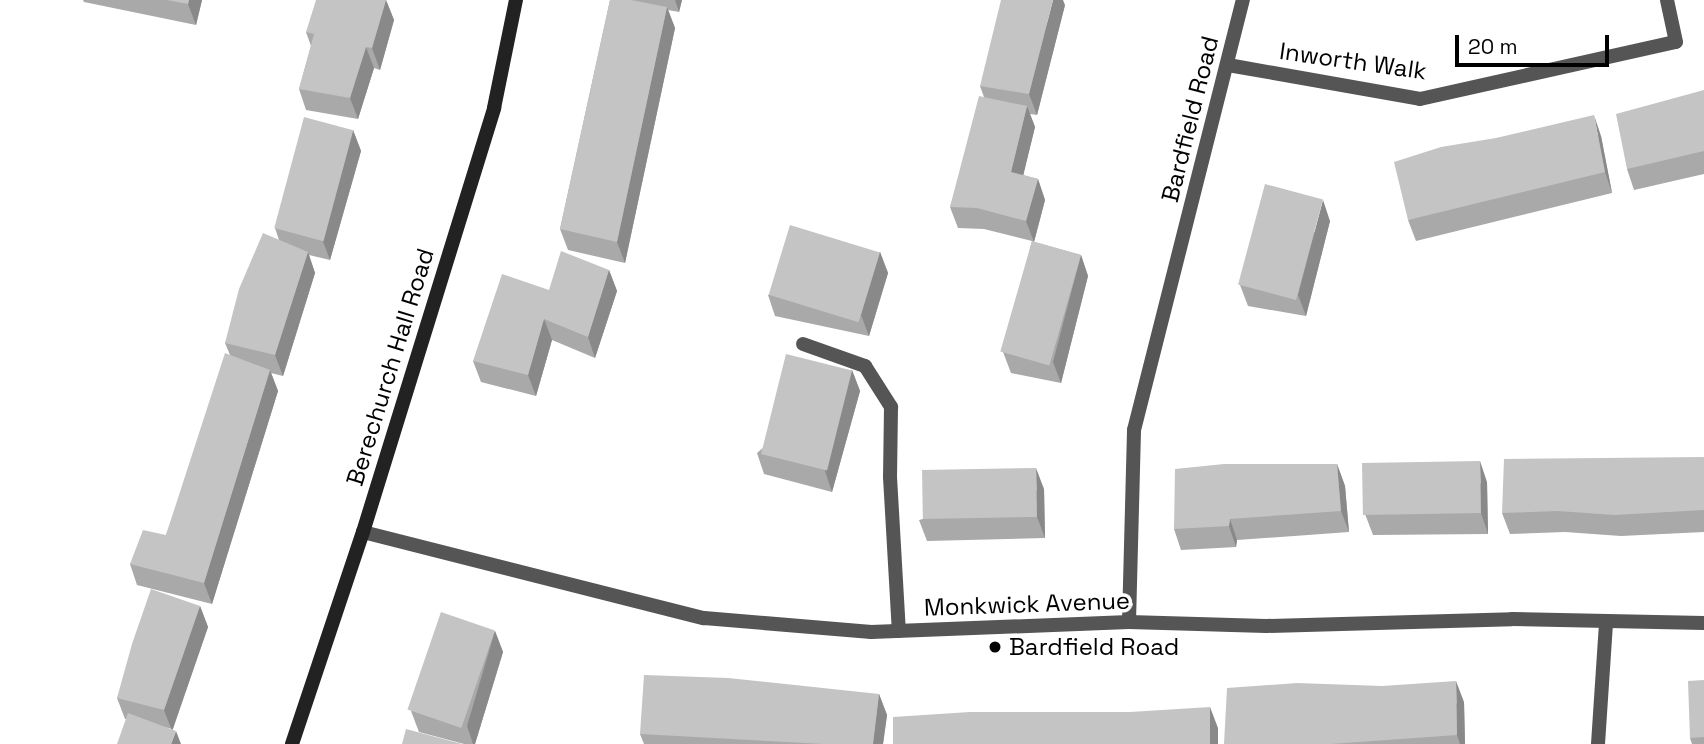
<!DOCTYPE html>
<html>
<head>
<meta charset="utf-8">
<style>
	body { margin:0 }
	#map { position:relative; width:1704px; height:744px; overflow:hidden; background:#fff; font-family:"Space Grotesk",sans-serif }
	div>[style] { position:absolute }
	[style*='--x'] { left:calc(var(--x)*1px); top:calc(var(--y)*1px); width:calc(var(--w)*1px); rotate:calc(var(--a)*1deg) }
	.lane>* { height:14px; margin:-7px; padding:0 7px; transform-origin:7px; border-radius:7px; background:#555 }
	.street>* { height:14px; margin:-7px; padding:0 7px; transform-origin:7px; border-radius:7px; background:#555 }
	.secondary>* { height:14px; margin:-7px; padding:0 7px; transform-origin:7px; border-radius:7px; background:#222 }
	.wall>* { inset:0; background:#a9a9a9 }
	.shaded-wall>* { inset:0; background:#898989 }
	.building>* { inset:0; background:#c4c4c4; transform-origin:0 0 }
	.dots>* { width:19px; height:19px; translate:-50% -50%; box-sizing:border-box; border:4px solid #fff; border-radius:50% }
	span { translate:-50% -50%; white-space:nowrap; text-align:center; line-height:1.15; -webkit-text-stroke:7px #fff; paint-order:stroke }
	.street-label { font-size:24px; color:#000 }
	.poi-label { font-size:24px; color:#000 }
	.left { translate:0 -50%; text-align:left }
	.scale { position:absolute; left:1455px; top:35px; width:154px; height:32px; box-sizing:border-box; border:4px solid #000; border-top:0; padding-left:9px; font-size:21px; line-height:24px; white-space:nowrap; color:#000; -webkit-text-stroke:5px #fff; paint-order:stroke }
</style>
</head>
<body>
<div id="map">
	<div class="lane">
		<i style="--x:803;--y:344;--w:66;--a:19.5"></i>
		<i style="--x:865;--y:366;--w:49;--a:57.6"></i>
		<i style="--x:891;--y:407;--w:70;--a:90.8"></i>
		<i style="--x:890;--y:477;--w:154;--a:86.7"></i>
	</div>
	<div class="street">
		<i style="--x:1228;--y:65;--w:195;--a:10"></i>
		<i style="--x:1420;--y:99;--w:262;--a:-12.6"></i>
		<i style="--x:1676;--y:42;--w:43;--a:-102.1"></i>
		<i style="--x:363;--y:532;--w:352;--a:14.2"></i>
		<i style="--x:704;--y:618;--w:168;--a:4.8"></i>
		<i style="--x:871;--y:632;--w:258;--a:-2.2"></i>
		<i style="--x:1129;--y:622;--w:137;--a:1.7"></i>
		<i style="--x:1266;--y:626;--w:246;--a:-1.6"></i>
		<i style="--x:1512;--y:619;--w:192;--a:1.2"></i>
		<i style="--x:1129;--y:622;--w:192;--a:-88.5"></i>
		<i style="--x:1134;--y:430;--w:444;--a:-75.8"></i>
		<i style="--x:1598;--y:744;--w:122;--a:-86.2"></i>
	</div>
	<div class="secondary">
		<i style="--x:292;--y:744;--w:224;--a:-71.5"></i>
		<i style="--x:363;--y:532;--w:444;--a:-72.8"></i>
		<i style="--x:494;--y:108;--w:110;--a:-78.5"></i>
	</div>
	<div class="wall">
		<i style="clip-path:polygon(83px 0,202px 0,196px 25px,84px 2px)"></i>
		<i style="clip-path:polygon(386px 0,394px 20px,380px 70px,374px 68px,358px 119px,306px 110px,299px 89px,311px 46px,306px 32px)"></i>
		<i style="clip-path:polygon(610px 0,682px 0,679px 12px,668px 10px,675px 28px,625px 263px,568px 250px,560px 229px)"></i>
		<i style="clip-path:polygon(1065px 5px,1037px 115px,1030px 114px,1035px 127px,1023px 175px,1038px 179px,1045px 200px,1034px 242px,1081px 255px,1088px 276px,1061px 383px,1011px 373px,1003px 352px,1032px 241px,984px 229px,958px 228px,950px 207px,984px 97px,980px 86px)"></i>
		<i style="clip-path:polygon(1704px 90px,1704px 174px,1634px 190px,1627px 169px)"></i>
		<i style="clip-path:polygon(353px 130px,361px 151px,330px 260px,309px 255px,315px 273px,283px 376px,271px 373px,278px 391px,212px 604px,137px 585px,130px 564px,166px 535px,230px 355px,225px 343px,279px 240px,275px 228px)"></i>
		<i style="clip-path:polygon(1601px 136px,1612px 193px,1416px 241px,1408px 220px)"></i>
		<i style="clip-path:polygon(1330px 221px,1306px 316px,1248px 306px,1240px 285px)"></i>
		<i style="clip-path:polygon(880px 252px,888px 273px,869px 336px,775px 316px,768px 295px)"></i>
		<i style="clip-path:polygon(609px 270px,617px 291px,595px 358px,552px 340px,536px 396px,481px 382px,473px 361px,549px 290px)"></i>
		<i style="clip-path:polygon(852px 370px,860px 391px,832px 492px,764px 474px,757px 453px)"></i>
		<i style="clip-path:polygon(1704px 457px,1704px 532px,1621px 536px,1565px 532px,1510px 534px,1502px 513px)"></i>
		<i style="clip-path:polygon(1337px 464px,1345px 486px,1349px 532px,1237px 540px,1236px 547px,1181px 550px,1174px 529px)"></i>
		<i style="clip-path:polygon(1487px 482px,1488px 534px,1373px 535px,1365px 514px)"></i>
		<i style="clip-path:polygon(1044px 489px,1045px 538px,927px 541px,919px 520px)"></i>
		<i style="clip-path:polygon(200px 606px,208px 627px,173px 729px,125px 719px,117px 698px)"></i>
		<i style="clip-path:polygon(495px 631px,503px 652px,475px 744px,464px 744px,419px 732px,411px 711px)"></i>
		<i style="clip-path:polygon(1704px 680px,1704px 744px,1692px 744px,1690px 738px)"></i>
		<i style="clip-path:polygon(879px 694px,887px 715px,883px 744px,644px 744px,640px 734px)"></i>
		<i style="clip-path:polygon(1464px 702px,1465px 744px,1224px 744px)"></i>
	</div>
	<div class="shaded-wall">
		<i style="clip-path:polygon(189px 0,202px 0,196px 25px,188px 4px)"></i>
		<i style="clip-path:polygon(386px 0,394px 20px,380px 70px,372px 48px)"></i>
		<i style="clip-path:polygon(675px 0,682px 0,679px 12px)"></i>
		<i style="clip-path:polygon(1053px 0,1063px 0,1065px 5px,1037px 115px,1029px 94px)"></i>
		<i style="clip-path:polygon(667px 7px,675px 28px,625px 263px,617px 242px)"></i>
		<i style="clip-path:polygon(366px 47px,374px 68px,358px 119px,350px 98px)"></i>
		<i style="clip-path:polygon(1027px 106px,1035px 127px,1019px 193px,1011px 172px)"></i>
		<i style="clip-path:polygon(1594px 115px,1601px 136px,1612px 193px,1605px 172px)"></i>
		<i style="clip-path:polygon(353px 130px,361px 151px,330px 260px,322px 239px)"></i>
		<i style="clip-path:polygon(1038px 179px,1045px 200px,1034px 242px,1026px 221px)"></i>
		<i style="clip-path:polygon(1323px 200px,1330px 221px,1306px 316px,1298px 295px)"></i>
		<i style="clip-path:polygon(308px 252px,315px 273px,283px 376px,275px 355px)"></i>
		<i style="clip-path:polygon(880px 252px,888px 273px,869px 336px,861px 315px)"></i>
		<i style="clip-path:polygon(1081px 255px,1088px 276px,1061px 383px,1053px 362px)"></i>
		<i style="clip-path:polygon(609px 270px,617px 291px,595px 358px,588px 337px)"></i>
		<i style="clip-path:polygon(544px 319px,552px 340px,536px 396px,528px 375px)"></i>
		<i style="clip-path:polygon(270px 370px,278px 391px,212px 604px,204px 583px)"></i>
		<i style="clip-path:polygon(852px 370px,860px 391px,832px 492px,825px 471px)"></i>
		<i style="clip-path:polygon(1480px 461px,1487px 482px,1488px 534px,1481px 513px)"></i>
		<i style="clip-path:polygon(1337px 464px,1345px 486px,1349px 532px,1341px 511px)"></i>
		<i style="clip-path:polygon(1036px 468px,1044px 489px,1045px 538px,1037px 517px)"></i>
		<i style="clip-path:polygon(1230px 519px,1237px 540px,1236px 547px,1229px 526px)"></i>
		<i style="clip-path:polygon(200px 606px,208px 627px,172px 731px,164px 710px)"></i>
		<i style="clip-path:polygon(495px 631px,503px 652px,475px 744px,473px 744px,467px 726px)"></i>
		<i style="clip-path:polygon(1456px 681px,1464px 702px,1465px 744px,1460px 744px,1457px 735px)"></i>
		<i style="clip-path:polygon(879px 694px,887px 715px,883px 744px,873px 744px)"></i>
		<i style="clip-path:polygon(1210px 707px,1218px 728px,1218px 744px,1210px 744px)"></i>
		<i style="clip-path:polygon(176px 731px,181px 744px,171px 744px)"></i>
	</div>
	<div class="building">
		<i style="clip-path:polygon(167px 0,189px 0,188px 4px)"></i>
		<i style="clip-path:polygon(316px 0,386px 0,372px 48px,366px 47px,350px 98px,299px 89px,314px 34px,306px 32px)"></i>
		<i style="clip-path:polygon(610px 0,631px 0,667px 7px,617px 242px,560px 229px)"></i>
		<i style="clip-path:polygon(1001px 0,1053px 0,1029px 94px,980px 86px)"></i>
		<i style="clip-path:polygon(1704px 90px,1704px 151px,1627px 169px,1616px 114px)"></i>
		<i style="clip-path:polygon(979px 96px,1027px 106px,1011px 172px,1038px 179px,1026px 221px,977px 208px,950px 207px)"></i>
		<i style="clip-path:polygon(1594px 115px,1605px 172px,1408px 220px,1394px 162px,1441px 147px,1496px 138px)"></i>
		<i style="left:304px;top:117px;width:51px;height:115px;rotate:15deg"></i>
		<i style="left:1265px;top:184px;width:60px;height:104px;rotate:15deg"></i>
		<i style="left:790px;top:225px;width:94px;height:73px;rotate:17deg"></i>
		<i style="clip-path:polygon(263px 233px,308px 252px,275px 355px,225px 343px,239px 289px)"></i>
		<i style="left:1032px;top:241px;width:51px;height:115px;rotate:16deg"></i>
		<i style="clip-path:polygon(561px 251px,609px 270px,588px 337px,544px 319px,528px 375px,473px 361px,502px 274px,549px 290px)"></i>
		<i style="clip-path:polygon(225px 353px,270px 370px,204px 583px,130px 564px,143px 530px,166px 535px)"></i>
		<i style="left:786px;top:354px;width:68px;height:103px;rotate:14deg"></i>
		<i style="clip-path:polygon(1704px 457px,1704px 510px,1614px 515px,1558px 511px,1502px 513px,1504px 459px)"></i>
		<i style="left:1480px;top:461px;width:52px;height:118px;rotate:89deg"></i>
		<i style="clip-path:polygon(1224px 464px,1337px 464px,1341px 511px,1230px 519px,1229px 526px,1174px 529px,1175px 469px)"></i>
		<i style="left:1036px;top:468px;width:49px;height:114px;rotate:89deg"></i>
		<i style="clip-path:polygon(151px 589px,200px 606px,164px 710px,117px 698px,132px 644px)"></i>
		<i style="left:441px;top:612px;width:57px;height:103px;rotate:19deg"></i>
		<i style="clip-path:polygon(644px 675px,728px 678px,879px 694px,873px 744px,824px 744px,640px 734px)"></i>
		<i style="clip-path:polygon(1704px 680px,1704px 737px,1690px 738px,1688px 681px)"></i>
		<i style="clip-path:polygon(1456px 681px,1457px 735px,1331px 744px,1224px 744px,1227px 688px,1297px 683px,1382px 686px)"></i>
		<i style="clip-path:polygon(1210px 707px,1210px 744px,893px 744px,893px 717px,970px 712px,1130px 712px)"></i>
		<i style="clip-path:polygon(128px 713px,176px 731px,171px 744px,117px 744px)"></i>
		<i style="clip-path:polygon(406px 729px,462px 744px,402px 744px)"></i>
	</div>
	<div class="dots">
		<i style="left:995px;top:647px;background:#000"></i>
	</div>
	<div class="street-label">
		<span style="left:1353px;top:61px;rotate:8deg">Inworth Walk</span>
		<span style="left:1190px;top:119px;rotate:-76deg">Bardfield Road</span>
		<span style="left:390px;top:367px;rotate:-73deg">Berechurch Hall Road</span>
		<span style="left:1027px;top:604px;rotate:-2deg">Monkwick Avenue</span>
	</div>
	<div class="poi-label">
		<span class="left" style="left:1009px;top:647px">Bardfield Road</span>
	</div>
	<div class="scale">20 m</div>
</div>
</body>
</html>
